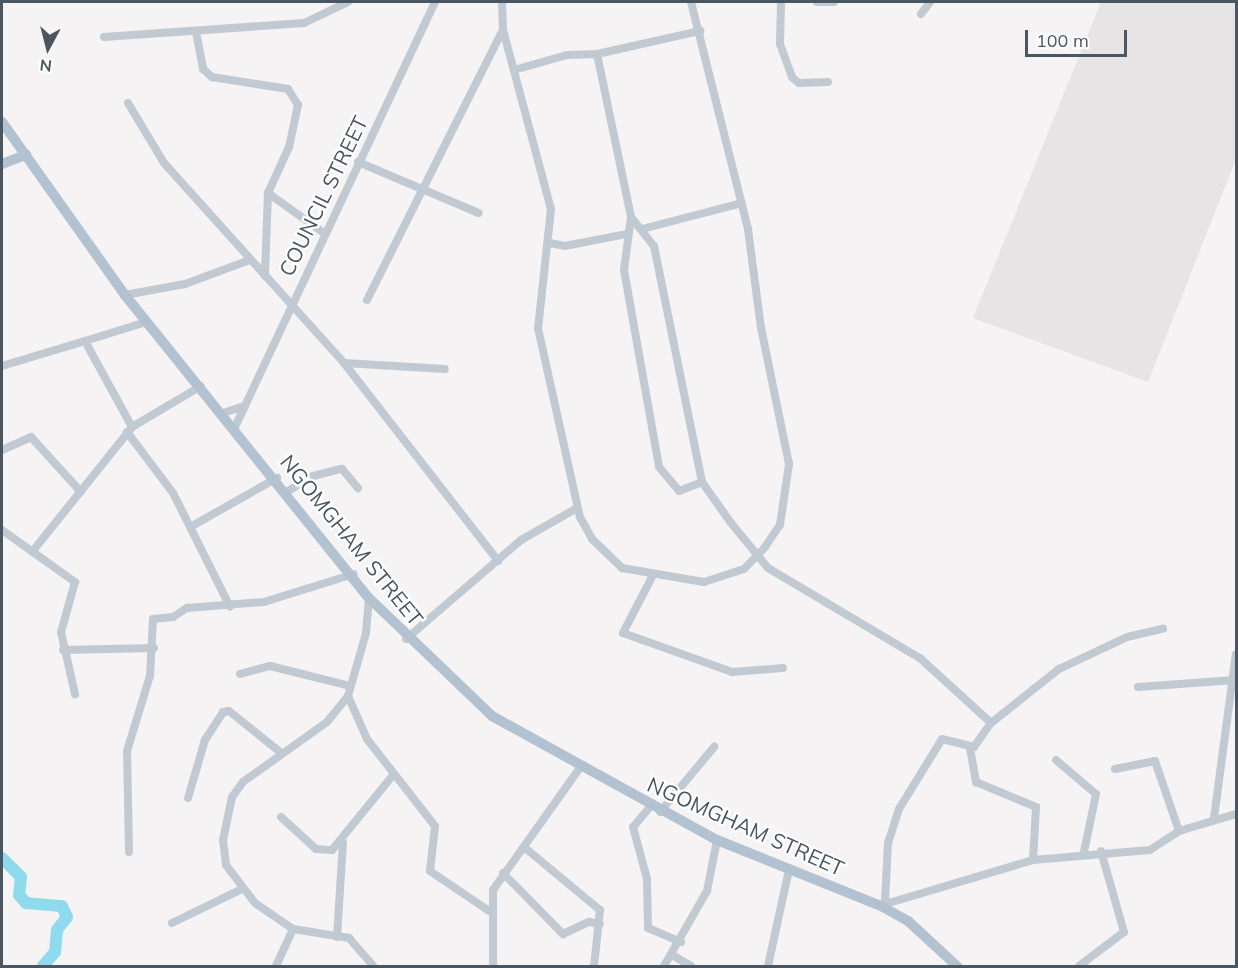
<!DOCTYPE html>
<html>
<head>
<meta charset="utf-8">
<style>
	body { margin:0 }
	#map { position:relative; width:1238px; height:968px; overflow:hidden; background:#f5f3f3; font-family:Mulish,sans-serif }
	div>[style] { position:absolute }
	[style*='--x'] { left:calc(var(--x)*1px); top:calc(var(--y)*1px); width:calc(var(--w)*1px); rotate:calc(var(--a)*1deg) }
	.education>* { inset:0; background:#e6e4e5 }
	.river>* { height:12px; margin:-6px; padding:0 6px; transform-origin:6px; border-radius:6px; background:#90daee }
	.minor>* { height:8px; margin:-4px; padding:0 4px; transform-origin:4px; border-radius:4px; background:#c1cad2 }
	.major>* { height:10px; margin:-5px; padding:0 5px; transform-origin:5px; border-radius:5px; background:#b3c2d1 }
	span { translate:-50% -50%; white-space:nowrap; text-align:center; line-height:1.15; -webkit-text-stroke:4.5px #fff; paint-order:stroke }
	.street-label { font-size:21px; color:#4a5661 }
	.frame { position:absolute; inset:0; border:3px solid #4a5661; pointer-events:none }
	.north { position:absolute; left:18px; top:18px; width:60px; height:60px; -webkit-text-stroke:4px #fff; paint-order:stroke; rotate:187deg; font-size:16px; font-weight:700; line-height:24px; text-align:center; color:#4a5661 }
	.north::after { content:''; display:block; margin:auto; width:21px; height:27px; background:#4a5661; clip-path:polygon(50% 0,100% 100%,50% 72%,0 100%) }
	.scale { position:absolute; left:1025px; top:30px; width:102px; height:27px; box-sizing:border-box; border:3px solid #4a5661; border-top:0; padding-left:8px; font-size:18px; line-height:21px; white-space:nowrap; color:#4a5661; -webkit-text-stroke:4px #fff; paint-order:stroke }
</style>
</head>
<body>
<div id="map">
	<div class="education">
		<i style="clip-path:polygon(1101px 2px,1236px 2px,1236px 159px,1148px 382px,973px 318px)"></i>
	</div>
	<div class="river">
		<i style="--x:2;--y:858;--w:27;--a:45"></i>
		<i style="--x:21;--y:877;--w:18;--a:96"></i>
		<i style="--x:19;--y:895;--w:11;--a:49"></i>
		<i style="--x:26;--y:903;--w:36;--a:5"></i>
		<i style="--x:62;--y:906;--w:12;--a:66"></i>
		<i style="--x:67;--y:917;--w:16;--a:128"></i>
		<i style="--x:57;--y:930;--w:22;--a:95"></i>
		<i style="--x:55;--y:952;--w:18;--a:131"></i>
	</div>
	<div class="minor">
		<i style="--x:502;--y:2;--w:28;--a:88"></i>
		<i style="--x:503;--y:30;--w:185;--a:75"></i>
		<i style="--x:551;--y:209;--w:120;--a:96.2"></i>
		<i style="--x:538;--y:328;--w:194;--a:77.5"></i>
		<i style="--x:580;--y:517;--w:25;--a:61"></i>
		<i style="--x:592;--y:539;--w:42;--a:44"></i>
		<i style="--x:622;--y:568;--w:83;--a:9.7"></i>
		<i style="--x:704;--y:582;--w:42;--a:-18"></i>
		<i style="--x:744;--y:569;--w:30;--a:-46"></i>
		<i style="--x:765;--y:547;--w:27;--a:-56"></i>
		<i style="--x:780;--y:525;--w:62;--a:-81.6"></i>
		<i style="--x:789;--y:464;--w:139;--a:-101.6"></i>
		<i style="--x:761;--y:328;--w:100;--a:-97.5"></i>
		<i style="--x:748;--y:229;--w:234;--a:-104.1"></i>
		<i style="--x:781;--y:2;--w:42;--a:91.4"></i>
		<i style="--x:780;--y:44;--w:35;--a:70"></i>
		<i style="--x:792;--y:77;--w:9;--a:41"></i>
		<i style="--x:799;--y:83;--w:29;--a:-2"></i>
		<i style="--x:817;--y:2;--w:17;--a:0"></i>
		<i style="--x:921;--y:14;--w:15;--a:-53"></i>
		<i style="--x:196;--y:32;--w:38;--a:79"></i>
		<i style="--x:203;--y:69;--w:12;--a:42"></i>
		<i style="--x:212;--y:77;--w:77;--a:9"></i>
		<i style="--x:288;--y:89;--w:19;--a:58"></i>
		<i style="--x:298;--y:105;--w:43;--a:102.1"></i>
		<i style="--x:289;--y:147;--w:51;--a:114.5"></i>
		<i style="--x:268;--y:193;--w:83;--a:92.1"></i>
		<i style="--x:104;--y:37;--w:200;--a:-4"></i>
		<i style="--x:304;--y:23;--w:49;--a:-25.5"></i>
		<i style="--x:597;--y:54;--w:106;--a:-12.6"></i>
		<i style="--x:514;--y:70;--w:55;--a:-15.8"></i>
		<i style="--x:567;--y:55;--w:30;--a:-2"></i>
		<i style="--x:597;--y:54;--w:167;--a:78.2"></i>
		<i style="--x:631;--y:217;--w:53;--a:97.5"></i>
		<i style="--x:624;--y:270;--w:200;--a:79.9"></i>
		<i style="--x:659;--y:467;--w:31;--a:50"></i>
		<i style="--x:679;--y:491;--w:25;--a:-21"></i>
		<i style="--x:128;--y:103;--w:70;--a:59"></i>
		<i style="--x:164;--y:163;--w:269;--a:48"></i>
		<i style="--x:344;--y:363;--w:251;--a:52.1"></i>
		<i style="--x:358;--y:162;--w:131;--a:22.9"></i>
		<i style="--x:268;--y:193;--w:70;--a:35.7"></i>
		<i style="--x:631;--y:217;--w:37;--a:52"></i>
		<i style="--x:654;--y:246;--w:241;--a:78.5"></i>
		<i style="--x:702;--y:482;--w:50;--a:54.7"></i>
		<i style="--x:731;--y:523;--w:58;--a:50.6"></i>
		<i style="--x:768;--y:568;--w:178;--a:30.7"></i>
		<i style="--x:921;--y:659;--w:95;--a:42.4"></i>
		<i style="--x:642;--y:229;--w:103;--a:-14.6"></i>
		<i style="--x:550;--y:243;--w:15;--a:11"></i>
		<i style="--x:565;--y:246;--w:62;--a:-11.1"></i>
		<i style="--x:125;--y:295;--w:61;--a:-10.4"></i>
		<i style="--x:185;--y:284;--w:69;--a:-20.3"></i>
		<i style="--x:367;--y:300;--w:302;--a:-63.3"></i>
		<i style="--x:344;--y:363;--w:101;--a:3.4"></i>
		<i style="--x:2;--y:366;--w:87;--a:-16.8"></i>
		<i style="--x:223;--y:413;--w:23;--a:-18"></i>
		<i style="--x:132;--y:427;--w:98;--a:-118.7"></i>
		<i style="--x:85;--y:341;--w:64;--a:-17.3"></i>
		<i style="--x:235;--y:427;--w:470;--a:-64.8"></i>
		<i style="--x:127;--y:432;--w:76;--a:53"></i>
		<i style="--x:173;--y:493;--w:127;--a:63.4"></i>
		<i style="--x:2;--y:450;--w:32;--a:-24"></i>
		<i style="--x:31;--y:437;--w:74;--a:47.7"></i>
		<i style="--x:288;--y:491;--w:29;--a:-31"></i>
		<i style="--x:313;--y:476;--w:30;--a:-14"></i>
		<i style="--x:342;--y:469;--w:25;--a:50"></i>
		<i style="--x:192;--y:526;--w:98;--a:-29.5"></i>
		<i style="--x:2;--y:530;--w:90;--a:35.5"></i>
		<i style="--x:75;--y:582;--w:52;--a:105.6"></i>
		<i style="--x:61;--y:632;--w:64;--a:77.3"></i>
		<i style="--x:32;--y:552;--w:160;--a:-51.3"></i>
		<i style="--x:132;--y:427;--w:80;--a:-30.7"></i>
		<i style="--x:652;--y:577;--w:63;--a:117.4"></i>
		<i style="--x:623;--y:633;--w:116;--a:19.7"></i>
		<i style="--x:732;--y:672;--w:51;--a:-4.5"></i>
		<i style="--x:369;--y:598;--w:35;--a:95"></i>
		<i style="--x:366;--y:633;--w:66;--a:105.9"></i>
		<i style="--x:348;--y:696;--w:47;--a:66.2"></i>
		<i style="--x:367;--y:739;--w:110;--a:52"></i>
		<i style="--x:435;--y:826;--w:45;--a:96.3"></i>
		<i style="--x:430;--y:871;--w:71;--a:34.1"></i>
		<i style="--x:406;--y:639;--w:152;--a:-40.7"></i>
		<i style="--x:521;--y:540;--w:64;--a:-29.7"></i>
		<i style="--x:63;--y:650;--w:91;--a:-1.3"></i>
		<i style="--x:240;--y:674;--w:31;--a:-15"></i>
		<i style="--x:270;--y:666;--w:82;--a:14"></i>
		<i style="--x:1138;--y:687;--w:97;--a:-4.1"></i>
		<i style="--x:348;--y:696;--w:33;--a:129"></i>
		<i style="--x:327;--y:722;--w:103;--a:144.5"></i>
		<i style="--x:243;--y:782;--w:19;--a:126"></i>
		<i style="--x:232;--y:797;--w:44;--a:101.8"></i>
		<i style="--x:223;--y:840;--w:25;--a:83"></i>
		<i style="--x:226;--y:865;--w:48;--a:52.7"></i>
		<i style="--x:255;--y:903;--w:46;--a:34.4"></i>
		<i style="--x:293;--y:929;--w:57;--a:9.1"></i>
		<i style="--x:349;--y:938;--w:37;--a:49"></i>
		<i style="--x:970;--y:748;--w:35;--a:80"></i>
		<i style="--x:976;--y:782;--w:65;--a:22.6"></i>
		<i style="--x:1036;--y:807;--w:53;--a:93.2"></i>
		<i style="--x:1056;--y:760;--w:52;--a:40.4"></i>
		<i style="--x:1096;--y:794;--w:59;--a:101.7"></i>
		<i style="--x:1115;--y:769;--w:41;--a:-11.3"></i>
		<i style="--x:1155;--y:761;--w:74;--a:71.1"></i>
		<i style="--x:188;--y:798;--w:60;--a:-73.7"></i>
		<i style="--x:205;--y:740;--w:33;--a:-57"></i>
		<i style="--x:223;--y:712;--w:6;--a:-9"></i>
		<i style="--x:229;--y:711;--w:64;--a:38.7"></i>
		<i style="--x:650;--y:807;--w:26;--a:130"></i>
		<i style="--x:633;--y:827;--w:54;--a:74.9"></i>
		<i style="--x:647;--y:879;--w:49;--a:88.8"></i>
		<i style="--x:648;--y:928;--w:36;--a:23"></i>
		<i style="--x:660;--y:812;--w:85;--a:-50.3"></i>
		<i style="--x:281;--y:817;--w:47;--a:42.4"></i>
		<i style="--x:316;--y:849;--w:16;--a:4"></i>
		<i style="--x:332;--y:850;--w:98;--a:-50.8"></i>
		<i style="--x:1214;--y:818;--w:165;--a:-82.4"></i>
		<i style="--x:524;--y:847;--w:99;--a:39.7"></i>
		<i style="--x:600;--y:910;--w:56;--a:96.1"></i>
		<i style="--x:129;--y:852;--w:101;--a:-91.1"></i>
		<i style="--x:127;--y:751;--w:78;--a:-73"></i>
		<i style="--x:150;--y:676;--w:57;--a:-87"></i>
		<i style="--x:153;--y:619;--w:20;--a:-6"></i>
		<i style="--x:173;--y:617;--w:17;--a:-33"></i>
		<i style="--x:187;--y:608;--w:77;--a:-4.5"></i>
		<i style="--x:264;--y:602;--w:94;--a:-17.3"></i>
		<i style="--x:503;--y:873;--w:86;--a:45.5"></i>
		<i style="--x:563;--y:934;--w:29;--a:-25"></i>
		<i style="--x:589;--y:922;--w:11;--a:10"></i>
		<i style="--x:885;--y:901;--w:58;--a:-87"></i>
		<i style="--x:888;--y:843;--w:36;--a:-72"></i>
		<i style="--x:899;--y:809;--w:82;--a:-58.4"></i>
		<i style="--x:942;--y:739;--w:33;--a:14"></i>
		<i style="--x:974;--y:747;--w:29;--a:-55"></i>
		<i style="--x:991;--y:723;--w:87;--a:-38.5"></i>
		<i style="--x:1059;--y:669;--w:75;--a:-25.2"></i>
		<i style="--x:1127;--y:637;--w:37;--a:-13"></i>
		<i style="--x:882;--y:905;--w:158;--a:-16.6"></i>
		<i style="--x:1033;--y:860;--w:117;--a:-4.9"></i>
		<i style="--x:1150;--y:850;--w:35;--a:-33"></i>
		<i style="--x:1179;--y:831;--w:59;--a:-16.6"></i>
		<i style="--x:172;--y:923;--w:78;--a:-25.9"></i>
		<i style="--x:337;--y:937;--w:95;--a:-86.4"></i>
		<i style="--x:672;--y:955;--w:22;--a:30"></i>
		<i style="--x:276;--y:966;--w:41;--a:-65.3"></i>
		<i style="--x:493;--y:966;--w:76;--a:-90"></i>
		<i style="--x:493;--y:890;--w:148;--a:-54.6"></i>
		<i style="--x:664;--y:966;--w:86;--a:-60.2"></i>
		<i style="--x:707;--y:891;--w:52;--a:-78.9"></i>
		<i style="--x:768;--y:966;--w:98;--a:-77.7"></i>
		<i style="--x:1079;--y:966;--w:56;--a:-37.1"></i>
		<i style="--x:1124;--y:932;--w:84;--a:-105.9"></i>
	</div>
	<div class="major">
		<i style="--x:2;--y:122;--w:212;--a:54.6"></i>
		<i style="--x:125;--y:295;--w:389;--a:51.2"></i>
		<i style="--x:369;--y:598;--w:170;--a:43.8"></i>
		<i style="--x:492;--y:716;--w:257;--a:28.9"></i>
		<i style="--x:717;--y:840;--w:177;--a:21.9"></i>
		<i style="--x:881;--y:906;--w:31;--a:29"></i>
		<i style="--x:908;--y:921;--w:67;--a:42.6"></i>
		<i style="--x:2;--y:164;--w:26;--a:-21"></i>
	</div>
	<div class="street-label">
		<span style="left:323px;top:196px;rotate:-64deg">COUNCIL STREET</span>
		<span style="left:352px;top:540px;rotate:51deg">NGOMGHAM STREET</span>
		<span style="left:746px;top:826px;rotate:24deg">NGOMGHAM STREET</span>
	</div>
	<div class="frame"></div>
	<div class="north">N</div>
	<div class="scale">100 m</div>
</div>
</body>
</html>
